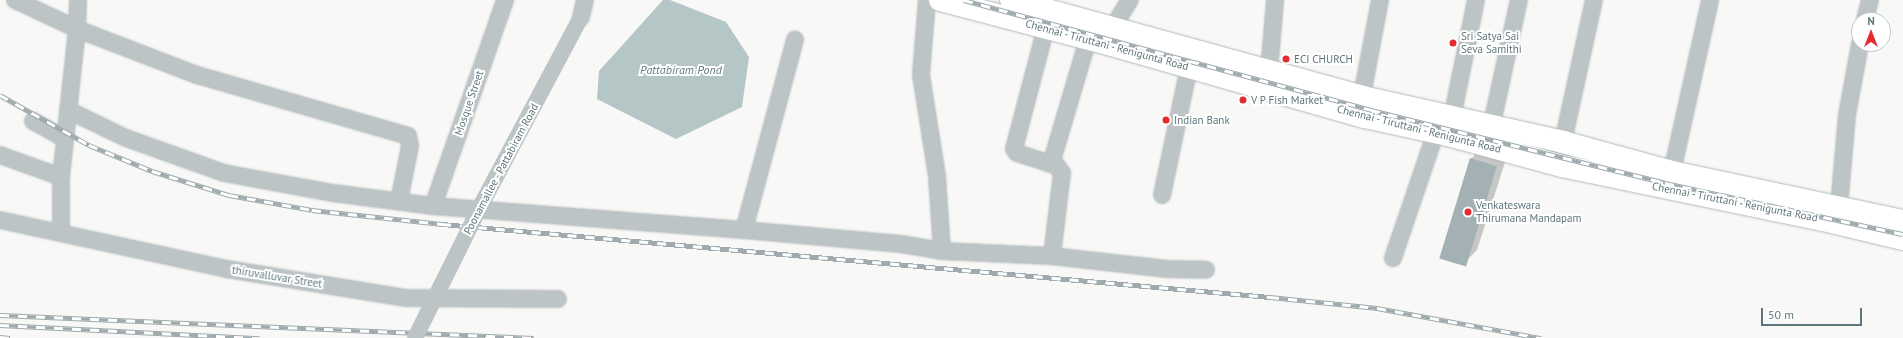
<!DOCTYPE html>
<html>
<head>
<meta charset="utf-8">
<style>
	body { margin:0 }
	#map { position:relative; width:1903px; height:338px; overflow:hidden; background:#f8f8f6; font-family:"PT Sans",sans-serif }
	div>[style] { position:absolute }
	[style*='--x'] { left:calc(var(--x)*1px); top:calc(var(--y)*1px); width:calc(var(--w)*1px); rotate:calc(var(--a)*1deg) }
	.water>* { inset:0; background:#b4c6c6 }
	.shadow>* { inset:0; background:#0003 }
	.building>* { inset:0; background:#a3b1b4; transform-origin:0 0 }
	.roads { filter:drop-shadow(0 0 1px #b2b9bb) drop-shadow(0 0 1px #b2b9bb) }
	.minor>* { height:16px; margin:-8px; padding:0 8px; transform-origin:8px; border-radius:8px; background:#bcc4c6 }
	.highway>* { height:22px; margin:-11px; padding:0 11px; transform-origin:11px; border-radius:11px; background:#fff }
	.rail>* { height:4.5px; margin-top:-2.25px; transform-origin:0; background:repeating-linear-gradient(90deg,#fff 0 9px,#9eaaad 0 18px); box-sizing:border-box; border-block:1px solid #9eaaad }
	.minor-bridge>* { height:16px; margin:-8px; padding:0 8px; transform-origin:8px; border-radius:8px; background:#bcc4c6 }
	.dots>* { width:11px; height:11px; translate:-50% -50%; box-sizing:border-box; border:2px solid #fff; border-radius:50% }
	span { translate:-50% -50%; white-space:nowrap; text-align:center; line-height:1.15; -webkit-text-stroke:4px #fff; paint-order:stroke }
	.poi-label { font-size:11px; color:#5e767b }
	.left { translate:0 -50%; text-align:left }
	.street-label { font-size:11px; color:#5e767b }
	.water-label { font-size:12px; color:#5e7b7b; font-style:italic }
	.north { position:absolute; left:1851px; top:12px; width:40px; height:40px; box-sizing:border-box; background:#fff; border:1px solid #bfc8ca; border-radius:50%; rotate:0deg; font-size:11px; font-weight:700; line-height:16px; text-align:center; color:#5e767b }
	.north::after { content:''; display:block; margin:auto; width:14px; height:18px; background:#e42b2f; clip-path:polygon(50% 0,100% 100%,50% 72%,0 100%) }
	.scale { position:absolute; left:1761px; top:308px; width:101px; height:18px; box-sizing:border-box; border:2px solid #5e767b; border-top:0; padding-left:5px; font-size:12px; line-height:14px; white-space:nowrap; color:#5e767b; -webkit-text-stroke:3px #fff; paint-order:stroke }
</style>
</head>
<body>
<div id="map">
	<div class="water">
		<i style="clip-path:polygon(663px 0,670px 0,726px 22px,749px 57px,742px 107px,676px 139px,597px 99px,599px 71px)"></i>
	</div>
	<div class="shadow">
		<i style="clip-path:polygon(1481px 148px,1507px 156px,1477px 250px,1467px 260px,1471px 159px)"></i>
	</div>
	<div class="building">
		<i style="left:1470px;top:158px;width:28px;height:105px;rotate:17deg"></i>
	</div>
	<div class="roads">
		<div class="minor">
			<i style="--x:15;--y:0;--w:68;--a:25.1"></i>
			<i style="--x:77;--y:29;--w:129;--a:21"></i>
			<i style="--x:197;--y:75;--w:220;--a:16.1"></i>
			<i style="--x:408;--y:136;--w:10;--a:79"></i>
			<i style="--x:410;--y:146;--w:56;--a:101.3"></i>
			<i style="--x:927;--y:0;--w:75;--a:94.6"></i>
			<i style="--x:921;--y:75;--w:102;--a:81"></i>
			<i style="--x:937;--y:176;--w:75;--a:86.2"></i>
			<i style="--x:581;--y:17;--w:17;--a:-77"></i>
			<i style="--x:1865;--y:20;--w:21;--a:-76"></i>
			<i style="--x:1046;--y:27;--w:126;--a:104.7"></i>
			<i style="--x:1014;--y:149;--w:5;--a:53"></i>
			<i style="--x:1017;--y:153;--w:42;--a:18"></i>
			<i style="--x:1057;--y:166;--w:9;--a:54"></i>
			<i style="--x:1062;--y:173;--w:84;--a:96.9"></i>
			<i style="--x:1113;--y:27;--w:32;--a:-58"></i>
			<i style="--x:1269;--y:72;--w:72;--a:-85.2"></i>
			<i style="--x:1360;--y:106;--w:108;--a:-79.3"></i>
			<i style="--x:68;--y:110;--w:64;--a:25.8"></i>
			<i style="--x:126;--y:138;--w:104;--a:19.7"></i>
			<i style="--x:224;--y:173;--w:111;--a:10.4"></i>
			<i style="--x:333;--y:193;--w:101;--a:7.4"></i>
			<i style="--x:433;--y:206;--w:312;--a:4.4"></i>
			<i style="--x:744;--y:230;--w:158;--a:5.1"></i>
			<i style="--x:901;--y:244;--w:42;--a:9.7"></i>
			<i style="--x:942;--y:251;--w:110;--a:2.6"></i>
			<i style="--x:1052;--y:256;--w:116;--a:6.4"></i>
			<i style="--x:1167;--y:269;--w:39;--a:1"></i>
			<i style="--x:1452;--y:118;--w:120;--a:-78.5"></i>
			<i style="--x:33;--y:121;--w:35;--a:29"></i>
			<i style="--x:1491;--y:128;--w:131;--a:-77.7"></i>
			<i style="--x:1563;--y:142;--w:145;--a:-77.7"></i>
			<i style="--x:0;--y:155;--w:65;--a:19.8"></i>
			<i style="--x:1051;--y:164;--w:130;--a:-73.5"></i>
			<i style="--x:1672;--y:172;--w:176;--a:-77.5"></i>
			<i style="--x:1162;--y:195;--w:131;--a:-78.1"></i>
			<i style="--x:433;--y:206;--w:218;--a:-70.7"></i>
			<i style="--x:1838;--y:218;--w:103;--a:-85"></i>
			<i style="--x:1847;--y:115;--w:72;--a:-79.6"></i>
			<i style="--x:0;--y:220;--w:232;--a:12.2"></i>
			<i style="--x:227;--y:269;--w:182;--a:9.2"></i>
			<i style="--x:407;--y:298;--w:151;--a:0.4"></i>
			<i style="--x:744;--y:230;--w:197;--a:-75"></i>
			<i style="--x:61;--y:231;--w:54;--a:-90"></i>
			<i style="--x:61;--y:177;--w:149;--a:-83.8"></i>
			<i style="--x:77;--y:29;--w:29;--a:-88"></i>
			<i style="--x:1393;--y:258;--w:133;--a:-71.2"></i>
		</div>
		<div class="highway">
			<i style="--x:940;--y:0;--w:174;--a:14.7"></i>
			<i style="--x:1108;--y:44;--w:267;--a:15.9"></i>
			<i style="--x:1365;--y:117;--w:85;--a:12.2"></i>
			<i style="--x:1448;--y:135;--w:118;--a:15.2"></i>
			<i style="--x:1562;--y:166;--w:276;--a:11.7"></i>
			<i style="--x:1832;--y:222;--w:73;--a:13.5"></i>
			<i style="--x:1011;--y:0;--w:364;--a:15.4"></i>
			<i style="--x:1362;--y:97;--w:206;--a:12.6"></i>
			<i style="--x:1563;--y:142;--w:113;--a:15.4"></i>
			<i style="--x:1672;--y:172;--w:236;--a:12"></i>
		</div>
	</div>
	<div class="rail">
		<i style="--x:964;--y:0;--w:422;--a:15.1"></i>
		<i style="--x:1371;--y:110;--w:303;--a:13.9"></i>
		<i style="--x:1665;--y:183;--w:243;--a:12.1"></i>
		<i style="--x:0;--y:95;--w:102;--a:29.3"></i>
		<i style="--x:89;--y:145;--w:68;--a:22.4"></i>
		<i style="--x:152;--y:171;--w:81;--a:17.3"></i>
		<i style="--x:229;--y:195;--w:84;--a:10.2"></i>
		<i style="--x:312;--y:210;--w:131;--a:6.1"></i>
		<i style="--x:442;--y:224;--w:831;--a:5.04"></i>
		<i style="--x:1270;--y:297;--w:108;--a:5.9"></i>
		<i style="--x:1377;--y:308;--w:167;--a:10.4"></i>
		<i style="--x:0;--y:315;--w:534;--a:2.47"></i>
		<i style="--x:0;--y:325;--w:260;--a:2.9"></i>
		<i style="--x:0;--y:337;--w:10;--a:6"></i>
	</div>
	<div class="minor-bridge">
		<i style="--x:415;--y:338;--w:148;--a:-63.6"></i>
		<i style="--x:481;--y:205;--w:213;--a:-62"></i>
	</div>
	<div class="dots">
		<i style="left:1453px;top:43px;background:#e42b2f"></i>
		<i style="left:1286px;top:59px;background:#e42b2f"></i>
		<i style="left:1243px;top:100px;background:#e42b2f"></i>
		<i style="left:1166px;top:120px;background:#e42b2f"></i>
		<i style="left:1468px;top:212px;background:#e42b2f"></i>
	</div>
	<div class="poi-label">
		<span class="left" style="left:1461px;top:43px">Sri Satya Sai<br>Seva Samithi</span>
		<span class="left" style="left:1294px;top:59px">ECI CHURCH</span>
		<span class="left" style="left:1251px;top:100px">V P Fish Market</span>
		<span class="left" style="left:1174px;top:120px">Indian Bank</span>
		<span class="left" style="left:1476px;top:212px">Venkateswara<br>Thirumana Mandapam</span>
	</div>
	<div class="street-label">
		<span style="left:1107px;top:45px;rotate:15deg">Chennai - Tiruttani - Renigunta Road</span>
		<span style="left:469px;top:103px;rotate:-71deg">Mosque Street</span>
		<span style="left:1419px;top:129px;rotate:14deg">Chennai - Tiruttani - Renigunta Road</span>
		<span style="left:501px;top:169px;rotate:-62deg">Poonamallee - Pattabiram Road</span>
		<span style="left:1735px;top:202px;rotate:11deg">Chennai - Tiruttani - Renigunta Road</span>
		<span style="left:277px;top:277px;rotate:9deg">thiruvalluvar Street</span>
	</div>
	<div class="water-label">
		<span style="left:681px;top:70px">Pattabiram Pond</span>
	</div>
	<div class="north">N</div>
	<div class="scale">50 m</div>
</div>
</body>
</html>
